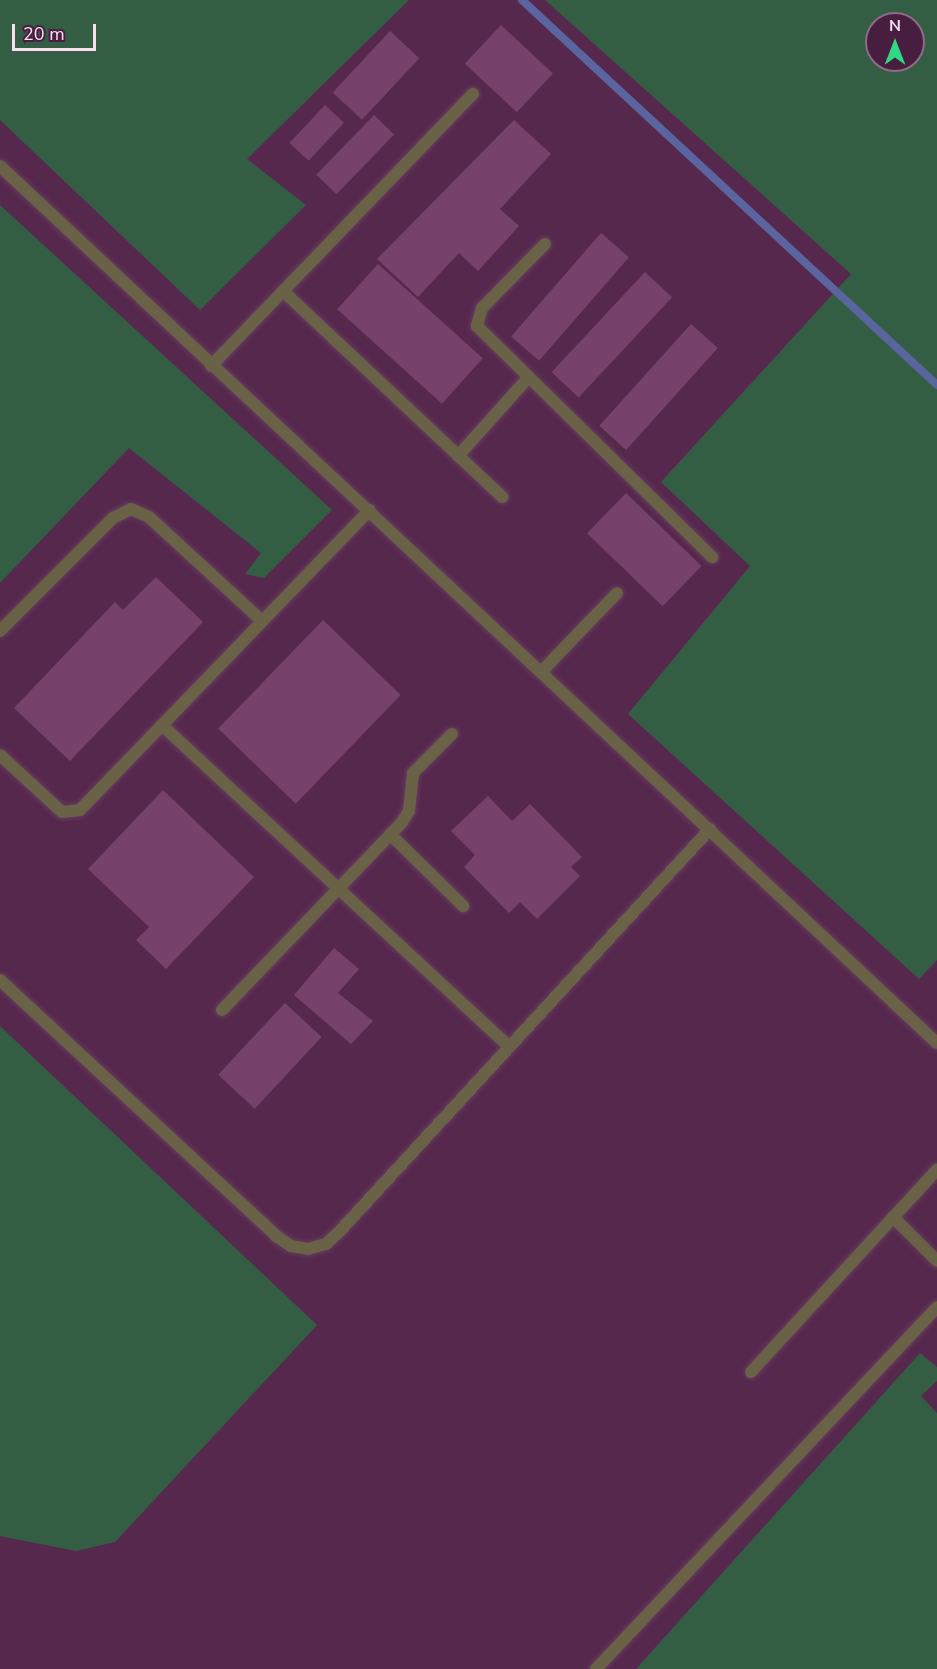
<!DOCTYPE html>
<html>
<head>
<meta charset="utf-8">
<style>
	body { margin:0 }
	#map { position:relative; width:937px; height:1669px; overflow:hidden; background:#481e40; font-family:"Nunito Sans",sans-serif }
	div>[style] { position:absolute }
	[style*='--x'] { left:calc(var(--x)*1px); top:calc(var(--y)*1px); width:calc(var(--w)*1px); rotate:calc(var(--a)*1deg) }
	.built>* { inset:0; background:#57284e }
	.green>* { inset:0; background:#345e44 }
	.stream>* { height:8px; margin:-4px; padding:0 4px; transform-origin:4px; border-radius:4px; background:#5a659f }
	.building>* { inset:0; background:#76426c; transform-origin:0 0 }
	.roads { filter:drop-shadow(0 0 2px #643d5c) drop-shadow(0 0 2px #643d5c) }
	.lane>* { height:12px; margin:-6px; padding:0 6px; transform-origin:6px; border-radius:6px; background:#696247 }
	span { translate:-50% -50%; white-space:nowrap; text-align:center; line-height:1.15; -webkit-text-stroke:6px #481e40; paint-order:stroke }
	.north { position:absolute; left:865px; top:12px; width:60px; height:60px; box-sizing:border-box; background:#481e40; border:2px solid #8f6b87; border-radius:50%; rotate:0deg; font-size:16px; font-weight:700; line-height:24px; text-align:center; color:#f9def2 }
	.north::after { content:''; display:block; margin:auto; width:21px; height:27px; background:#30d882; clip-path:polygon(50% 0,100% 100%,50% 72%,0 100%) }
	.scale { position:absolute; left:12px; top:24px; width:84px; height:27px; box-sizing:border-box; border:3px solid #f9def2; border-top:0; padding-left:8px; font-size:18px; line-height:21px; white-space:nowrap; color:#f9def2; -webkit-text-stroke:4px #481e40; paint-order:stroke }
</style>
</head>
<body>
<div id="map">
	<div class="built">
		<i style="clip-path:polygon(evenodd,0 0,937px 0,937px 1669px,0 1669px,0 0,877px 24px,913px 24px,913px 60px,877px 60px,877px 24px)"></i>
	</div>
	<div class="green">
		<i style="clip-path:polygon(0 0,409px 0,247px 159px,306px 205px,200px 310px,0 120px)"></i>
		<i style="clip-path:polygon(evenodd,545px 0,937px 0,937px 960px,919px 979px,628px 714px,750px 566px,661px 482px,851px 274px,545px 0,877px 24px,913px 24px,913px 60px,877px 60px,877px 24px)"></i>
		<i style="clip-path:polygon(0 205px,332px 510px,264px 578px,245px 574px,261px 553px,129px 448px,0 583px)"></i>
		<i style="clip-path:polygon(0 1026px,317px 1325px,115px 1542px,76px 1551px,0 1536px)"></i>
		<i style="clip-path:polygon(920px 1353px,937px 1367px,937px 1381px,921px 1396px,937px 1413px,937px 1669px,636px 1669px)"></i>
	</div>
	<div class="stream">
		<i style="--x:522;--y:0;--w:566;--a:42.85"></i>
	</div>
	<div class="building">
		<i style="left:501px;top:25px;width:71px;height:53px;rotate:43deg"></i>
		<i style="left:390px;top:31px;width:40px;height:84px;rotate:43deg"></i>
		<i style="left:325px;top:105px;width:26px;height:52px;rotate:43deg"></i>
		<i style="left:374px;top:115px;width:28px;height:83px;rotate:44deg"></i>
		<i style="clip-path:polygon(514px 120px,551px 154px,500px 209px,519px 226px,478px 271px,459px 253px,418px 297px,377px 259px)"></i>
		<i style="left:601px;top:233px;width:37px;height:137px;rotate:41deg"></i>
		<i style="left:378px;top:264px;width:141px;height:61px;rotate:42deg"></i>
		<i style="left:645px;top:272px;width:37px;height:137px;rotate:43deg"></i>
		<i style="left:691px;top:324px;width:36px;height:137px;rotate:42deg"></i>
		<i style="left:626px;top:493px;width:105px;height:56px;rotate:44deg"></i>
		<i style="clip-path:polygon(156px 577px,203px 622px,70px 761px,14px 708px,115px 602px,123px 610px)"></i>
		<i style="left:323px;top:620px;width:108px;height:151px;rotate:44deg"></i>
		<i style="clip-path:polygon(163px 790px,254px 877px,166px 969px,136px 940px,149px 927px,88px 869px)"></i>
		<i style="clip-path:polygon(488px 796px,512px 821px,530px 804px,582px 857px,571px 867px,580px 876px,537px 919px,520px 902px,509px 913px,464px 867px,475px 855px,451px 831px)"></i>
		<i style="clip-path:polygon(334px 948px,359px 969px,338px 993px,373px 1021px,351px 1044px,294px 995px)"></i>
		<i style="left:285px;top:1003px;width:50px;height:98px;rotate:43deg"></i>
	</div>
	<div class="roads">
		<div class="lane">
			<i style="--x:0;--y:166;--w:1283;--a:43.11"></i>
			<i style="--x:545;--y:244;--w:90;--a:134.5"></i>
			<i style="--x:482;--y:308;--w:19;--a:106"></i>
			<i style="--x:477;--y:326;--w:330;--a:44.5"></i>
			<i style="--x:283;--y:291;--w:301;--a:43.2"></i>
			<i style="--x:211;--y:366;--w:378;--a:-46.1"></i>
			<i style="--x:458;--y:456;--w:106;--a:-48.1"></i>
			<i style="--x:0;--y:631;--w:160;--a:-45"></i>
			<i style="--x:113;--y:518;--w:20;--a:-27"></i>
			<i style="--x:131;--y:509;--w:20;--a:24"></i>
			<i style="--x:149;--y:517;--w:152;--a:42.6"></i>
			<i style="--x:542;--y:671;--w:108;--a:-46.1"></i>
			<i style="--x:164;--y:727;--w:471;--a:42.8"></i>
			<i style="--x:0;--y:755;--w:84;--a:42.6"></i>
			<i style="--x:62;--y:812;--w:18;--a:-6"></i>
			<i style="--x:80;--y:810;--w:417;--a:-46"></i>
			<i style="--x:390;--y:834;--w:103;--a:44.6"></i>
			<i style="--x:0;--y:980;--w:376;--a:42.8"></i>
			<i style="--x:276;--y:1236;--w:18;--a:34"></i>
			<i style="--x:291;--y:1246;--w:17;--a:10"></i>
			<i style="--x:308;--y:1249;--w:19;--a:-16"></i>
			<i style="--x:326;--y:1244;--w:18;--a:-43"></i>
			<i style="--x:339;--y:1232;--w:548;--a:-47.37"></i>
			<i style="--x:222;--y:1010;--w:260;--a:-46.2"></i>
			<i style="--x:402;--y:822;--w:13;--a:-58"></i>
			<i style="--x:409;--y:811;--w:38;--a:-84"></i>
			<i style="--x:413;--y:773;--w:55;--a:-45"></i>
			<i style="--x:893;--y:1217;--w:62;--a:45"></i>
			<i style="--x:751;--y:1372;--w:275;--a:-47.4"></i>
			<i style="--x:596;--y:1669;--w:497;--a:-46.7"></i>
		</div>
	</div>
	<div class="north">N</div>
	<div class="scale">20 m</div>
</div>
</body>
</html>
